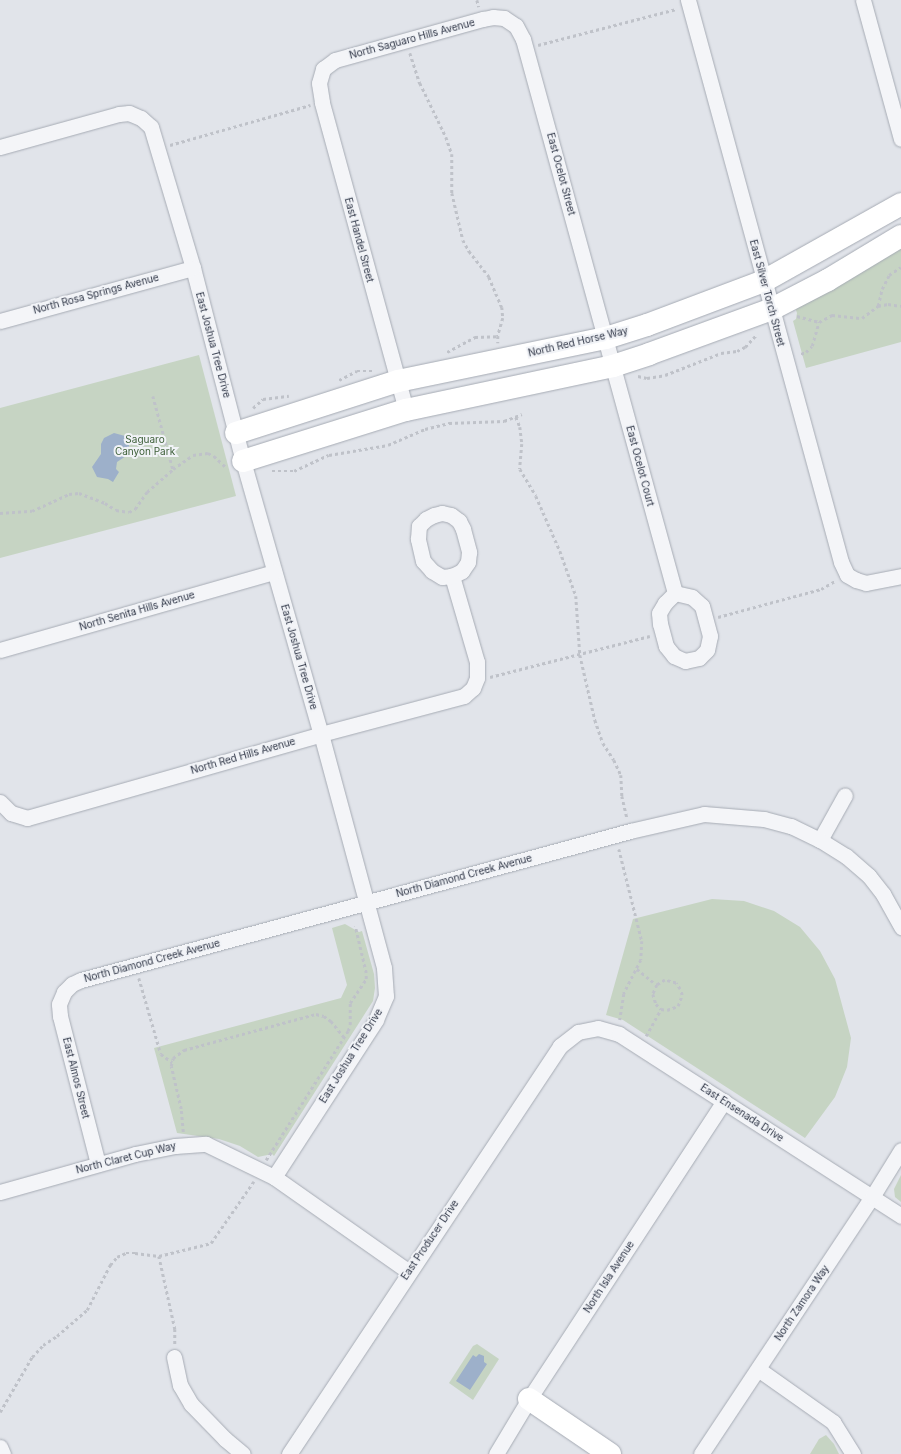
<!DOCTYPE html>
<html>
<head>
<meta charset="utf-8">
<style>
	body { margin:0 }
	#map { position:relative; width:901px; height:1454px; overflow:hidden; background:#e1e4ea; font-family:Inter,sans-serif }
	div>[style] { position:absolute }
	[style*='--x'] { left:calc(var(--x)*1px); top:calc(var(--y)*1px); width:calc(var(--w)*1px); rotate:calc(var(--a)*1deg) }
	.green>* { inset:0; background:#c6d4c3 }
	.water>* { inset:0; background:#9db0ca }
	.path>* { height:2.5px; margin-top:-1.25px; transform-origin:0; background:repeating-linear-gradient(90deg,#bfc2c9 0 3px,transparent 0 6px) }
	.roads { filter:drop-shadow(0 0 1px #a6abb4) drop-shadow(0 0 1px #a6abb4) }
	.street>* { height:15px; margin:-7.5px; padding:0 7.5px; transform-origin:7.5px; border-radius:7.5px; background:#f4f5f8 }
	.secondary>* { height:22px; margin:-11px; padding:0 11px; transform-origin:11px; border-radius:11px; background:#fff }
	span { translate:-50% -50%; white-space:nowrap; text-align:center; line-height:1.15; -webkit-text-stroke:4px #f1f3f7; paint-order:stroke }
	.street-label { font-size:10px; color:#2a3142 }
	.park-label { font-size:10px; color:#3c5e37 }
</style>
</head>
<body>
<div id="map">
	<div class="green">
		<i style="clip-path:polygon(901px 243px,901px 342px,806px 368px,793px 321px,796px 319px,797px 313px,794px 304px)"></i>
		<i style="clip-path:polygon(199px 355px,236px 496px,0 558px,0 408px)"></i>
		<i style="clip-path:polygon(712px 899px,744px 901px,774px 911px,800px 927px,820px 951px,835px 979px,851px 1038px,847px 1067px,835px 1097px,805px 1138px,623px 1020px,606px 1015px,633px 919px)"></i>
		<i style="clip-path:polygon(345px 924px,359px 932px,362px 931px,374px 974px,375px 988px,373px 1001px,274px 1156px,272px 1154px,258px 1157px,240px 1146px,219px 1139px,177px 1133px,154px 1048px,341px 998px,347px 985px,332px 928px)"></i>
		<i style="clip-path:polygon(901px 1175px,901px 1202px,895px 1197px,894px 1189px)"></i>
		<i style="clip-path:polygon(477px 1344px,499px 1359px,473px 1400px,449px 1383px,473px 1346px)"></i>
		<i style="clip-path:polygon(826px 1435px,834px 1444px,839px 1454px,810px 1454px,819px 1439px)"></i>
	</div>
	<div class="water">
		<i style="clip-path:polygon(114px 433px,125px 436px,129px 444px,129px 451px,126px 456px,117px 462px,116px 469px,119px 472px,113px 482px,108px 479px,97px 477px,92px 467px,101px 454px,101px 444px,104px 438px)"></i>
		<i style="clip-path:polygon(479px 1354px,484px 1356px,484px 1362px,487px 1364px,470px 1390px,456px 1381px,473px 1355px,476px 1357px)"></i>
	</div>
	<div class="path">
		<i style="--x:477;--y:0;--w:7;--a:74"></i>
		<i style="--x:538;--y:45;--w:143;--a:-14.6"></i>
		<i style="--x:410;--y:53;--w:32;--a:72"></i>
		<i style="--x:420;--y:83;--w:60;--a:64.3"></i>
		<i style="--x:446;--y:137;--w:18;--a:71"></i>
		<i style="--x:452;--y:154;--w:39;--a:90"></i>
		<i style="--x:452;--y:193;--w:48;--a:76.8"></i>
		<i style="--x:463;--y:240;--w:13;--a:61"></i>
		<i style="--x:469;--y:251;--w:33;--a:52"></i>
		<i style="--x:489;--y:277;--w:33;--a:67"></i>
		<i style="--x:502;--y:307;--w:11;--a:85"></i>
		<i style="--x:503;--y:318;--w:19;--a:106"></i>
		<i style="--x:498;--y:336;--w:7;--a:90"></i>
		<i style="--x:170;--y:145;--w:146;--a:-15.9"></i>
		<i style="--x:878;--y:306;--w:10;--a:-11"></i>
		<i style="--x:888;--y:304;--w:13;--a:9"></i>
		<i style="--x:797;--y:316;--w:23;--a:15"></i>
		<i style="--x:819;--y:322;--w:15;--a:-28"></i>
		<i style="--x:832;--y:315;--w:30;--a:6"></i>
		<i style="--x:862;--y:318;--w:20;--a:-37"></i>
		<i style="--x:878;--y:306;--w:17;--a:-77"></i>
		<i style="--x:882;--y:289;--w:16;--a:-63"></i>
		<i style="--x:889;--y:275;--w:14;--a:-34"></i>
		<i style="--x:447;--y:352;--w:32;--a:-28"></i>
		<i style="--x:475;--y:337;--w:23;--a:-2"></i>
		<i style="--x:801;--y:354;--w:5;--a:-22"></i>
		<i style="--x:806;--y:352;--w:8;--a:-45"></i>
		<i style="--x:812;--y:346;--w:25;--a:-74"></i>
		<i style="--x:638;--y:376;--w:9;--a:13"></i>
		<i style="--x:647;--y:378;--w:18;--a:-9"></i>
		<i style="--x:665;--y:375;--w:60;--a:-21.4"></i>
		<i style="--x:721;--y:353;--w:16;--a:-7"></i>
		<i style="--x:737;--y:351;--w:9;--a:-27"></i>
		<i style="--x:745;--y:347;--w:18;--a:-47"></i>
		<i style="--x:339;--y:380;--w:20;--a:-27"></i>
		<i style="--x:357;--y:371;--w:15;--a:0"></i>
		<i style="--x:153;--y:396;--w:76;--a:74.7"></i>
		<i style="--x:253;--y:408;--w:13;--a:-42"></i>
		<i style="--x:263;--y:399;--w:26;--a:-7"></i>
		<i style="--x:516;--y:417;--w:11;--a:68"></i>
		<i style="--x:520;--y:427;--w:17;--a:83"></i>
		<i style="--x:522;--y:444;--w:25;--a:95"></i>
		<i style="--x:520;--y:469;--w:31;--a:59"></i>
		<i style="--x:536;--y:496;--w:60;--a:66.4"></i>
		<i style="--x:560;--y:551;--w:48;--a:70.4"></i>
		<i style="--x:576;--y:596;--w:59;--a:86.1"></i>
		<i style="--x:580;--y:655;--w:67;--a:77"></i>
		<i style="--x:595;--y:720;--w:24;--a:71"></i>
		<i style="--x:603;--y:743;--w:20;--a:57"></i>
		<i style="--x:614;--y:760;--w:17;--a:65"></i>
		<i style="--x:621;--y:775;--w:21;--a:87"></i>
		<i style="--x:622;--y:796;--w:23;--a:77"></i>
		<i style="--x:272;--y:471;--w:22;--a:0"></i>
		<i style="--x:294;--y:471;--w:38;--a:-25"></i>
		<i style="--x:329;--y:455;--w:60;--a:-9.6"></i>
		<i style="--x:388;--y:445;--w:40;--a:-23.4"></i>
		<i style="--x:425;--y:429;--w:25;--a:-14"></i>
		<i style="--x:449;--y:423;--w:55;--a:-2.1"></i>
		<i style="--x:504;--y:421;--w:19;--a:-21"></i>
		<i style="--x:0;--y:513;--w:32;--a:-4"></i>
		<i style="--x:32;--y:511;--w:41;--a:-24.7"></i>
		<i style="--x:69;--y:494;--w:10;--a:-6"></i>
		<i style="--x:79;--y:493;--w:28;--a:21"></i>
		<i style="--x:105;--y:503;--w:13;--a:32"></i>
		<i style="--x:116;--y:510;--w:13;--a:9"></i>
		<i style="--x:129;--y:512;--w:7;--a:-27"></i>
		<i style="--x:135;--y:509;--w:21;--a:-55"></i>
		<i style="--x:147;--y:492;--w:35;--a:-41"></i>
		<i style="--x:173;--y:469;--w:24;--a:-35"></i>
		<i style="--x:193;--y:455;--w:15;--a:-8"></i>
		<i style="--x:208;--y:453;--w:7;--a:27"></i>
		<i style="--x:214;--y:456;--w:16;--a:43"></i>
		<i style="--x:718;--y:617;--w:107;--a:-15.2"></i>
		<i style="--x:821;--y:589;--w:16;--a:-30"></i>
		<i style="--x:490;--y:677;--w:165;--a:-14.4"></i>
		<i style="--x:619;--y:849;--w:95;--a:76"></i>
		<i style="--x:642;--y:941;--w:19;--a:93"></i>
		<i style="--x:641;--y:960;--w:38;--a:117"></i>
		<i style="--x:624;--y:994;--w:26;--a:99"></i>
		<i style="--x:637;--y:969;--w:26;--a:39"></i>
		<i style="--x:657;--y:985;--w:10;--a:114"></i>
		<i style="--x:653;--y:994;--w:10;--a:73"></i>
		<i style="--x:656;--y:1004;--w:7;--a:45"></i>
		<i style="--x:661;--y:1009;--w:6;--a:9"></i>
		<i style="--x:667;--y:1010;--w:12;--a:-20"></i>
		<i style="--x:678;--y:1006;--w:12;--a:-70"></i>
		<i style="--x:682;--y:995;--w:6;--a:-108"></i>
		<i style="--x:680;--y:989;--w:7;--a:-124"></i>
		<i style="--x:676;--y:983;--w:11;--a:-165"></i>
		<i style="--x:665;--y:980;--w:9;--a:148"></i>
		<i style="--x:139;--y:978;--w:79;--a:73.9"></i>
		<i style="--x:161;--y:1054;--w:14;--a:36"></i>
		<i style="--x:646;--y:1036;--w:31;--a:-61"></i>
		<i style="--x:183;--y:1132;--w:23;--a:-95"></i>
		<i style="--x:181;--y:1109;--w:44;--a:-103.1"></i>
		<i style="--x:171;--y:1066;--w:8;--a:-76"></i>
		<i style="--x:173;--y:1058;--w:14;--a:-36"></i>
		<i style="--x:184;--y:1050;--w:137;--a:-15.3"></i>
		<i style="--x:316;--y:1014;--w:8;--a:14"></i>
		<i style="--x:324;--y:1016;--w:9;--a:36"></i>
		<i style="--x:331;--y:1021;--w:22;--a:51"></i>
		<i style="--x:266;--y:1160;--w:153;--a:-57.6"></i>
		<i style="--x:348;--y:1031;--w:6;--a:-72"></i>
		<i style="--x:350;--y:1025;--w:22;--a:-90"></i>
		<i style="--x:350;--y:1003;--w:29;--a:-56"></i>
		<i style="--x:366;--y:979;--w:6;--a:-90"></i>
		<i style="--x:366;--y:973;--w:48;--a:-103.2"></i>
		<i style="--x:159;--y:1256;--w:75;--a:77.6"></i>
		<i style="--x:175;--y:1329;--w:16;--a:90"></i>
		<i style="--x:0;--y:1412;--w:64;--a:-59.8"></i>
		<i style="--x:32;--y:1357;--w:16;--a:-47"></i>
		<i style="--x:43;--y:1345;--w:17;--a:-33"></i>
		<i style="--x:57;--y:1336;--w:40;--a:-41"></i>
		<i style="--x:87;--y:1310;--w:51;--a:-62.9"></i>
		<i style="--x:110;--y:1265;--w:11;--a:-49"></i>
		<i style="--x:117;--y:1257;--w:10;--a:-24"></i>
		<i style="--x:126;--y:1253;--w:9;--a:0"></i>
		<i style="--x:135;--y:1253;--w:24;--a:7"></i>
		<i style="--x:159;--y:1256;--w:54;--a:-14"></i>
		<i style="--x:211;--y:1243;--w:75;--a:-55.3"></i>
	</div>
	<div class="roads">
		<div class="street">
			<i style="--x:688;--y:0;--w:582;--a:74.77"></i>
			<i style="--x:841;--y:562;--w:14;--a:65"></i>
			<i style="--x:847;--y:575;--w:10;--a:29"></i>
			<i style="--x:856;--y:580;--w:10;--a:17"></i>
			<i style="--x:866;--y:583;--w:36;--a:-11"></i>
			<i style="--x:863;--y:0;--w:144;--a:74.7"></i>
			<i style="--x:0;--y:147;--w:123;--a:-15.5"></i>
			<i style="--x:119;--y:114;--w:10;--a:-6"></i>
			<i style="--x:129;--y:113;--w:13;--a:23"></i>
			<i style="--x:141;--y:118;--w:13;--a:42"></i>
			<i style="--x:151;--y:127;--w:147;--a:73.4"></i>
			<i style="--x:193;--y:268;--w:199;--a:75.5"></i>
			<i style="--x:243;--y:461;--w:284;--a:74.1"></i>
			<i style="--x:321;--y:734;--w:242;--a:74.9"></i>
			<i style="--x:384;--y:968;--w:28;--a:86"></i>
			<i style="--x:386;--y:996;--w:26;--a:113"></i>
			<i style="--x:376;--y:1020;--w:187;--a:123"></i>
			<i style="--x:0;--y:321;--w:200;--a:-15.4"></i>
			<i style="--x:406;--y:410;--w:319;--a:-105.3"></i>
			<i style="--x:322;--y:102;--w:19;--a:-99"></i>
			<i style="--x:319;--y:83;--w:15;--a:-74"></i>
			<i style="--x:323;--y:69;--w:15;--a:-37"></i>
			<i style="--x:335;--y:60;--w:154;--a:-15.5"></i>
			<i style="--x:483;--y:19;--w:10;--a:-11"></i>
			<i style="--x:493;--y:17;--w:11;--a:5"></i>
			<i style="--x:504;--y:18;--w:14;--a:34"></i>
			<i style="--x:516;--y:26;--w:15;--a:62"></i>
			<i style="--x:523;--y:39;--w:574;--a:74.66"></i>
			<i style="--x:675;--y:593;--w:17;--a:13"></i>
			<i style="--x:692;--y:597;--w:13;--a:42"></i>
			<i style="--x:702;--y:606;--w:31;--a:75"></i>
			<i style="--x:710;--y:636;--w:14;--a:102"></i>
			<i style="--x:707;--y:650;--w:11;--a:135"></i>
			<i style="--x:699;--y:658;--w:14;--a:168"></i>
			<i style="--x:685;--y:661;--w:12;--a:-156"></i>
			<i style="--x:674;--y:656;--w:13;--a:-129"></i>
			<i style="--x:666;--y:646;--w:23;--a:-105"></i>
			<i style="--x:660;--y:624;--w:11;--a:-95"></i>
			<i style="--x:659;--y:613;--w:12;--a:-59"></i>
			<i style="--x:665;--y:603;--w:14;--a:-45"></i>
			<i style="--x:0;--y:650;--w:285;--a:-15.9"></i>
			<i style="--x:0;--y:802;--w:16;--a:45"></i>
			<i style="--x:11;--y:813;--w:17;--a:17"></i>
			<i style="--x:27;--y:818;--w:306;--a:-15.9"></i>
			<i style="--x:321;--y:734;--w:148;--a:-14.9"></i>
			<i style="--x:464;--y:696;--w:12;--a:-42"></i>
			<i style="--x:473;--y:688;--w:11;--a:-68"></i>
			<i style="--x:477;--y:678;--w:16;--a:-90"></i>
			<i style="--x:477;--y:662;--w:90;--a:-106.2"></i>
			<i style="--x:452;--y:576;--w:10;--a:174"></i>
			<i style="--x:442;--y:577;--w:12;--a:-149"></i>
			<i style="--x:432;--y:571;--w:13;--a:-132"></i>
			<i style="--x:423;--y:561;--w:23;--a:-103"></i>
			<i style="--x:418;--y:539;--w:13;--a:-86"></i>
			<i style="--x:419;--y:526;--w:10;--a:-45"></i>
			<i style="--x:426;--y:519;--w:9;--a:-27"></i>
			<i style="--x:434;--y:515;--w:8;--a:-14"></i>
			<i style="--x:442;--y:513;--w:9;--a:13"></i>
			<i style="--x:451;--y:515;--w:10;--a:37"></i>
			<i style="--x:459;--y:521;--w:9;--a:63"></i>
			<i style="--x:463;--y:529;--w:24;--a:75"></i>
			<i style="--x:469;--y:552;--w:10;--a:96"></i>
			<i style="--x:468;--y:562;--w:11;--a:124"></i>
			<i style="--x:462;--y:571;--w:11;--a:153"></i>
			<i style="--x:820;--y:840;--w:51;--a:-60.9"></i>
			<i style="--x:98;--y:1164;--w:153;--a:-104.4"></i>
			<i style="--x:60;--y:1016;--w:12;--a:-95"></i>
			<i style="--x:59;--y:1004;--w:13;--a:-67"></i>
			<i style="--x:64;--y:992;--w:11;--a:-45"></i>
			<i style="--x:72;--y:984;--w:10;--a:-24"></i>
			<i style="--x:81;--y:980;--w:569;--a:-15.18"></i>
			<i style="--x:630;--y:831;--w:76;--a:-12.9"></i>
			<i style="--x:704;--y:814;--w:60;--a:4.8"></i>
			<i style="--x:764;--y:819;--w:28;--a:15"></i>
			<i style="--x:791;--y:826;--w:32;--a:26"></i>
			<i style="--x:820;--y:840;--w:31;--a:32"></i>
			<i style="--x:846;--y:856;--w:30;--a:41"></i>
			<i style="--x:869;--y:876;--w:23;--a:52"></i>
			<i style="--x:883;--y:894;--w:38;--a:61"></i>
			<i style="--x:0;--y:1192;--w:140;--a:-15.7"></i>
			<i style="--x:135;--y:1154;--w:41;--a:-11.3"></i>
			<i style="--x:175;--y:1146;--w:31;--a:-4"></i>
			<i style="--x:206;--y:1144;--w:76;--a:25.9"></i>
			<i style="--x:274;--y:1177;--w:165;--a:35.1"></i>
			<i style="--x:174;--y:1357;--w:29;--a:78"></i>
			<i style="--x:180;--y:1385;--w:22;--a:60"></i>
			<i style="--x:191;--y:1404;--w:49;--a:45.8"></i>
			<i style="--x:225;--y:1439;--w:23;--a:40"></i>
			<i style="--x:758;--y:1369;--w:92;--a:35.2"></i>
			<i style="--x:833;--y:1422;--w:38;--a:58"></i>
			<i style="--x:0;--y:1447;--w:8;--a:67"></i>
			<i style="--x:289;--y:1454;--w:490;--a:-56.4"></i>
			<i style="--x:560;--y:1046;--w:23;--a:-38"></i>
			<i style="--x:578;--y:1032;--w:20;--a:-11"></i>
			<i style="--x:598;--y:1028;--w:22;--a:16"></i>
			<i style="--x:619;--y:1034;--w:336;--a:32.8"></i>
			<i style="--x:496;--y:1454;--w:64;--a:-59"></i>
			<i style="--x:529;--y:1399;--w:356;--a:-56.8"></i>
			<i style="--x:701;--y:1454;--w:309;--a:-56.4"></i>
			<i style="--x:872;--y:1197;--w:55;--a:-58.3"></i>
		</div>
		<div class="secondary">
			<i style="--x:236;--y:433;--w:170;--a:-17.8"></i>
			<i style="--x:398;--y:381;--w:212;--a:-11.7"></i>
			<i style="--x:606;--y:338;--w:43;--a:-17.6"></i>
			<i style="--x:647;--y:325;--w:125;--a:-20.6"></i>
			<i style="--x:764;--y:281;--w:157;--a:-29.3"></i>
			<i style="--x:243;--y:461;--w:171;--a:-17.4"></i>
			<i style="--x:406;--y:410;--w:212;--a:-12"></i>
			<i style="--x:613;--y:366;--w:38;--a:-18"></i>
			<i style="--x:649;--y:354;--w:131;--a:-20.1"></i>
			<i style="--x:772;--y:309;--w:63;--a:-27.4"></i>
			<i style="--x:828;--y:280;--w:85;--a:-31.1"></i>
			<i style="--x:529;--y:1399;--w:98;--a:34.2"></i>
		</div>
	</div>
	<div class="street-label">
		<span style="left:412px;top:39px;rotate:-15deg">North Saguaro Hills Avenue</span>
		<span style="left:561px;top:174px;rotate:75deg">East Ocelot Street</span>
		<span style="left:359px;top:240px;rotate:75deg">East Handel Street</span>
		<span style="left:767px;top:293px;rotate:75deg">East Silver Torch Street</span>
		<span style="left:96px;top:294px;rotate:-15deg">North Rosa Springs Avenue</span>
		<span style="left:578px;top:342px;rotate:-13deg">North Red Horse Way</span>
		<span style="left:213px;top:345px;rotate:75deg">East Joshua Tree Drive</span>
		<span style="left:640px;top:466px;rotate:75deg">East Ocelot Court</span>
		<span style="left:137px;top:611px;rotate:-16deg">North Senita Hills Avenue</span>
		<span style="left:299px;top:657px;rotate:74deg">East Joshua Tree Drive</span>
		<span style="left:243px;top:756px;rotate:-16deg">North Red Hills Avenue</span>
		<span style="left:464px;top:876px;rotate:-15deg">North Diamond Creek Avenue</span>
		<span style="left:152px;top:961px;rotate:-15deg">North Diamond Creek Avenue</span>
		<span style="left:351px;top:1056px;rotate:-58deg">East Joshua Tree Drive</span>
		<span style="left:76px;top:1078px;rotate:76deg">East Almos Street</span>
		<span style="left:742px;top:1113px;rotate:33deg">East Ensenada Drive</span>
		<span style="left:126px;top:1158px;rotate:-14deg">North Claret Cup Way</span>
		<span style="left:430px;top:1240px;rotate:-56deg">East Producer Drive</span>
		<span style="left:609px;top:1277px;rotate:-57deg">North Isla Avenue</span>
		<span style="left:802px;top:1303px;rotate:-56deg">North Zamora Way</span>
	</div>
	<div class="park-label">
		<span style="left:145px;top:445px">Saguaro<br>Canyon Park</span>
	</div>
</div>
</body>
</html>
